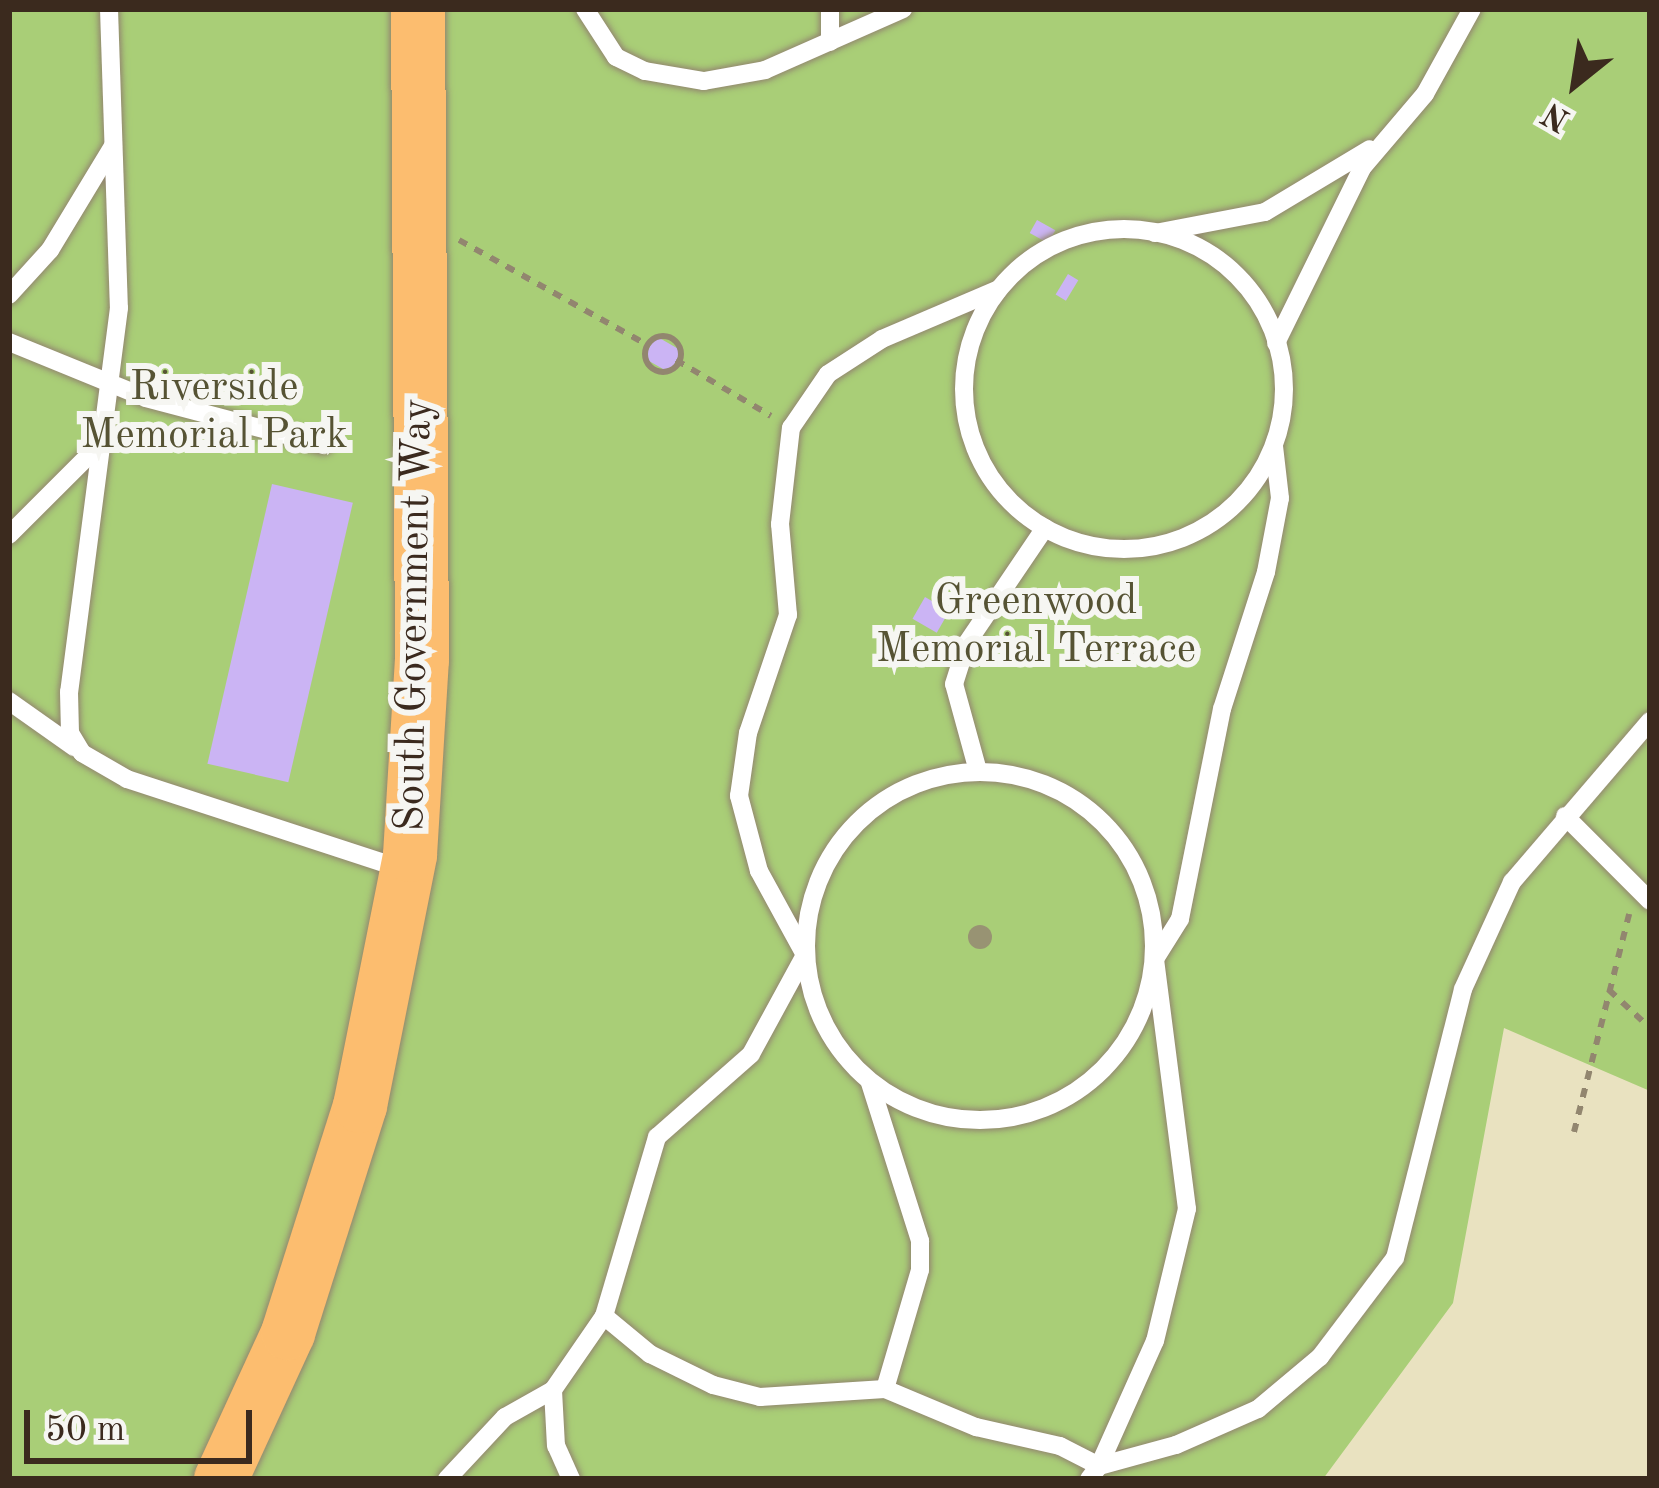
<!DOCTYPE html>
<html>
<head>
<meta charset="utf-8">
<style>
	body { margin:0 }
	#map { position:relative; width:1659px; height:1488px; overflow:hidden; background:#e9e2c0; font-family:"Old Standard TT",serif }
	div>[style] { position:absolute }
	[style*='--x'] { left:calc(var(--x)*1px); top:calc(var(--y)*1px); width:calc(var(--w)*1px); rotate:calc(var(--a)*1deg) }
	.green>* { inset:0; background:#a9ce77 }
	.building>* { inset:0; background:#cbb4f4; transform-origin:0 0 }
	.path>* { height:6px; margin-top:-3px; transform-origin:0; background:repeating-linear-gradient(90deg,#92866f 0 9px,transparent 0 18px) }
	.path>.ring { margin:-3px; padding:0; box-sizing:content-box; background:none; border:6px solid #92866f; border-radius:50% }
	.roads { filter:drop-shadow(0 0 3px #92866f) drop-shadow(0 0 3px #92866f) }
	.lane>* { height:18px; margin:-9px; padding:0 9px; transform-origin:9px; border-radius:9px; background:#fff }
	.lane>.ring { margin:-9px; padding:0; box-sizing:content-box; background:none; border:18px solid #fff; border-radius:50% }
	.primary>* { height:54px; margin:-27px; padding:0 27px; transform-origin:27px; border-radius:27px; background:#fcbd6f }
	.trees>* { width:24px; height:24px; margin:-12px; border-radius:50%; background:#989373 }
	span { translate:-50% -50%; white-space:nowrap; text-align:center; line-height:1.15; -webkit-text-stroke:12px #f6f6f2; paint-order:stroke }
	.park-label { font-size:42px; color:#565334 }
	.street-label { font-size:42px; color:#3b2a1e }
	.frame { position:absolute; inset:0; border:12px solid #3b2a1e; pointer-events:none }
	.north { position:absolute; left:1515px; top:24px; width:120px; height:120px; -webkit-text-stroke:9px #f6f6f2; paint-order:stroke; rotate:210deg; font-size:33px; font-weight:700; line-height:48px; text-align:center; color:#3b2a1e }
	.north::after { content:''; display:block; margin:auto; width:42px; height:54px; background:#3b2a1e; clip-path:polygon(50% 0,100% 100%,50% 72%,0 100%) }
	.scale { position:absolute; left:24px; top:1410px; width:228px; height:54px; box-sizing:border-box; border:6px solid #3b2a1e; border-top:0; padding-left:15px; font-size:36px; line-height:42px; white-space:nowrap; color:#3b2a1e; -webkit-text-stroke:9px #f6f6f2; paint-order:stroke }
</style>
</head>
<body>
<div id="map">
	<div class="green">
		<i style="clip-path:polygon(9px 9px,1650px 9px,1650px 1091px,1504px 1028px,1453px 1303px,1323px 1479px,9px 1479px)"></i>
	</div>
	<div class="building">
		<i style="left:1037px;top:220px;width:21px;height:15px;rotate:29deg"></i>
		<i style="left:1068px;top:274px;width:12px;height:24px;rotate:31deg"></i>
		<i style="left:656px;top:336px;width:30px;height:25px;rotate:30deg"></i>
		<i style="left:272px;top:484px;width:83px;height:287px;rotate:13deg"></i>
		<i style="left:925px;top:597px;width:28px;height:25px;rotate:30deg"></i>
	</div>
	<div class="path">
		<i style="--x:459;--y:240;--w:216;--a:29.1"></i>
		<i class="ring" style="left:645px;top:336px;width:30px;height:30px"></i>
		<i style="--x:676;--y:360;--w:110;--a:30.5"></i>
		<i style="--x:1609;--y:990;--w:56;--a:42.8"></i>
		<i style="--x:1574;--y:1132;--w:225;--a:-75.8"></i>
	</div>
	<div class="roads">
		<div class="lane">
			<i style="--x:109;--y:9;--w:299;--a:88.1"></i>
			<i style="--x:119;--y:308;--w:387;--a:97.4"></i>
			<i style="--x:69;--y:692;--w:41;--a:88.6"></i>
			<i style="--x:70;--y:733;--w:23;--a:59"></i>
			<i style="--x:82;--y:753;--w:52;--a:30"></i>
			<i style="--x:127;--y:779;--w:289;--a:18.1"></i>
			<i style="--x:585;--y:9;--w:57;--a:57.1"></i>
			<i style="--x:616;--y:57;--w:32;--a:26"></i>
			<i style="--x:645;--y:71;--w:60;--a:9.6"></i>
			<i style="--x:704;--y:81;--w:62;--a:-10.2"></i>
			<i style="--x:765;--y:70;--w:151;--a:-23.8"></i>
			<i style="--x:830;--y:9;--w:33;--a:90"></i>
			<i class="ring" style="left:964px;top:229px;width:302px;height:302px"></i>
			<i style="--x:1155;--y:233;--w:112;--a:-10.8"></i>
			<i style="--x:1265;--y:212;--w:122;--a:-31"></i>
			<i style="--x:9;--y:295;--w:61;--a:-47.7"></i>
			<i style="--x:50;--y:250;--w:122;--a:-58.8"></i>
			<i style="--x:9;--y:342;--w:148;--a:22.2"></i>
			<i style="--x:146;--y:398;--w:184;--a:14.8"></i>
			<i style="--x:1276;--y:343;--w:195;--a:-63.8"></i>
			<i style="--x:1362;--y:168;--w:97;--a:-49.6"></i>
			<i style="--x:1425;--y:94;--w:97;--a:-61.1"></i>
			<i style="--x:9;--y:535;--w:129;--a:-45"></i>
			<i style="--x:9;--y:701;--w:80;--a:35.3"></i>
			<i style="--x:978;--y:771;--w:90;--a:-105.4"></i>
			<i style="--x:954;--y:684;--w:43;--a:-72.4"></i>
			<i style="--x:967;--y:643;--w:139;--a:-55.9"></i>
			<i class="ring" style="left:806px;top:772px;width:330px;height:330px"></i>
			<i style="--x:1565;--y:816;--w:120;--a:45"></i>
			<i style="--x:870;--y:1083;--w:166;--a:72.4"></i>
			<i style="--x:920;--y:1241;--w:29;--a:90"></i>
			<i style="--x:920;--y:1270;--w:124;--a:106.4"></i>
			<i style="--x:604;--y:1316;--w:60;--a:39.6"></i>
			<i style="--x:650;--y:1354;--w:70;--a:26.2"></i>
			<i style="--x:713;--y:1385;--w:49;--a:14.3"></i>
			<i style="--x:760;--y:1397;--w:125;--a:-3.7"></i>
			<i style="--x:885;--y:1389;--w:99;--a:22.7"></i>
			<i style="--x:976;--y:1427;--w:86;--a:12.7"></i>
			<i style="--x:1060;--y:1446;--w:44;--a:27.1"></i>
			<i style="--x:1099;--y:1466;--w:137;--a:-65.9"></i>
			<i style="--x:1155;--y:1341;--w:136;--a:-76.4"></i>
			<i style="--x:1187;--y:1209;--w:252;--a:-97.3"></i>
			<i style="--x:1155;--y:959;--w:47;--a:-58"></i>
			<i style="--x:1180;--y:919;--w:214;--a:-78.7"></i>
			<i style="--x:1222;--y:709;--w:144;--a:-72.2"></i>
			<i style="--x:1266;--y:572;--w:75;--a:-79.3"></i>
			<i style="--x:1280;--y:498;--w:52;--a:-96.6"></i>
			<i style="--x:447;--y:1479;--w:85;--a:-46.9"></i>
			<i style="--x:505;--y:1417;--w:55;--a:-29.4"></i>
			<i style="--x:571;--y:1479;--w:36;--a:-114"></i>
			<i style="--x:556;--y:1446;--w:56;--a:-93.1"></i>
			<i style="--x:553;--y:1390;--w:90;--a:-55.4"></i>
			<i style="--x:604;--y:1316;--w:187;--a:-73.5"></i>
			<i style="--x:657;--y:1137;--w:125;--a:-41.4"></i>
			<i style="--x:751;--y:1054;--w:113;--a:-61.4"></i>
			<i style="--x:805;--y:955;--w:96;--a:-118.7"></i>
			<i style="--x:759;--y:871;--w:78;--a:-104.9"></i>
			<i style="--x:739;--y:796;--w:64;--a:-81.9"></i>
			<i style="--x:748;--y:733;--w:125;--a:-71.3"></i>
			<i style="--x:788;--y:615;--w:91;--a:-95"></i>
			<i style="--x:780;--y:524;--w:97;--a:-83.5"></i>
			<i style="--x:791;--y:428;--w:65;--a:-55.6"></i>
			<i style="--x:828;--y:374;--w:64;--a:-32.9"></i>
			<i style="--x:882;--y:339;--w:127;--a:-23.1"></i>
			<i style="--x:1089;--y:1479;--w:16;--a:-52"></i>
			<i style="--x:1099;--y:1466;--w:80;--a:-15.3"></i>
			<i style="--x:1176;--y:1445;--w:90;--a:-23.7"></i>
			<i style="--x:1258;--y:1409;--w:81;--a:-40"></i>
			<i style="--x:1320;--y:1357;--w:124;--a:-52.9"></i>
			<i style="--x:1395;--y:1258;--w:277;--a:-75.8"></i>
			<i style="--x:1463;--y:989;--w:118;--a:-65.4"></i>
			<i style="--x:1512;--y:882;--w:212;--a:-49.4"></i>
		</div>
		<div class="primary">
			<i style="--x:221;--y:1479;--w:161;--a:-65.3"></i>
			<i style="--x:288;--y:1333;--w:238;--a:-72.4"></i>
			<i style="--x:360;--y:1106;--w:256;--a:-78.7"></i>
			<i style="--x:410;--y:855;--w:195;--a:-86.5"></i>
			<i style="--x:422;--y:660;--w:651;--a:-90.35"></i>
		</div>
	</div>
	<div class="trees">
		<i style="left:980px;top:937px"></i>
	</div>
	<div class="park-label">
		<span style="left:214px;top:412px">Riverside<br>Memorial Park</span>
		<span style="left:1036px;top:626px">Greenwood<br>Memorial Terrace</span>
	</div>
	<div class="street-label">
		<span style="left:415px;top:615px;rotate:-89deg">South Government Way</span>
	</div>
	<div class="frame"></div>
	<div class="north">N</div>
	<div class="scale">50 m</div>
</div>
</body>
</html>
